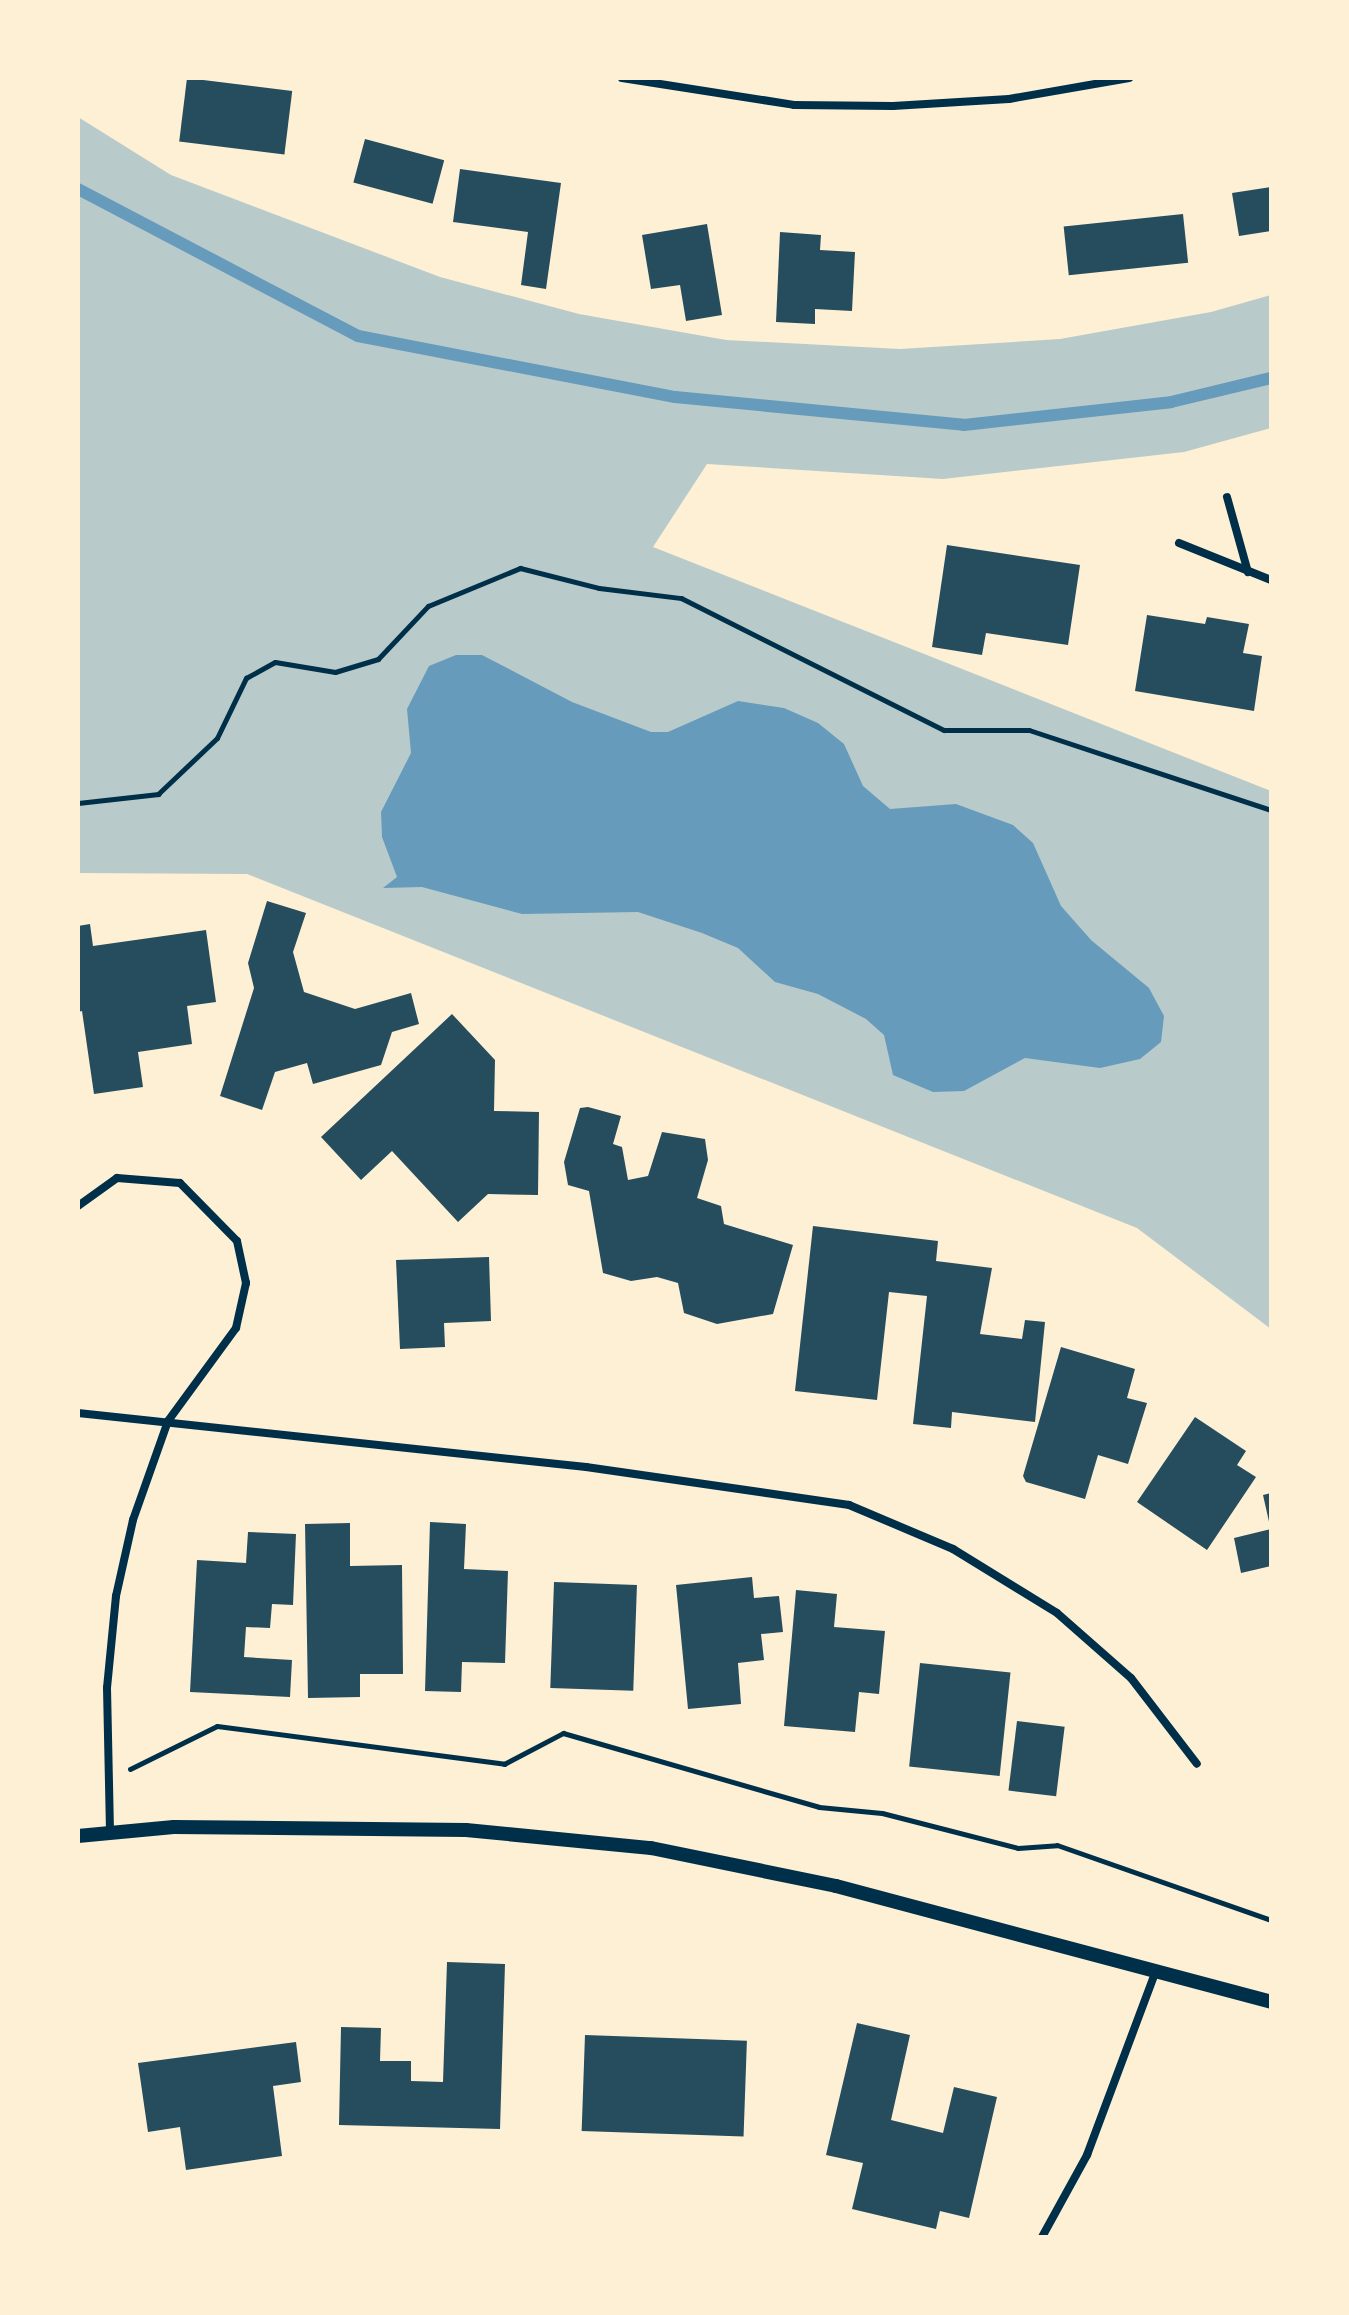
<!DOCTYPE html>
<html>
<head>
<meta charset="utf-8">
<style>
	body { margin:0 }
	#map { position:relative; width:1349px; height:2315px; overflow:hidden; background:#fdf0d5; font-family:"Public Sans",sans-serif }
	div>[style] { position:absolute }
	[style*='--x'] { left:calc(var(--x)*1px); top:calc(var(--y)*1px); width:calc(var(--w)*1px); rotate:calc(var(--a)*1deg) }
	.green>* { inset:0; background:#b9caca }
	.water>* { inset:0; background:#669bbc }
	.stream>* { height:12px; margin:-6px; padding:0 6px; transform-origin:6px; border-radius:6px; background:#669bbc }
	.building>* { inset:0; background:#264d5e; transform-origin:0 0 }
	.path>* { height:5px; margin:-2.5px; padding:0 2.5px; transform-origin:2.5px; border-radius:2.5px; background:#003049 }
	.minor>* { height:8px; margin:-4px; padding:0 4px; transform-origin:4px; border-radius:4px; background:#003049 }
	.tertiary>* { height:14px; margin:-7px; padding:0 7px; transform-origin:7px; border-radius:7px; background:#003049 }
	span { translate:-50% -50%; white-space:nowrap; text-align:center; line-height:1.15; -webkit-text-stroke:6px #fdf0d5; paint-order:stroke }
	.frame { position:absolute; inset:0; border:80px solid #fdf0d5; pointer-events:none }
</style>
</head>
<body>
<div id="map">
	<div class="green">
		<i style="clip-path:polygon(78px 117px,171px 175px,440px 277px,579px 314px,726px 340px,900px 349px,1060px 339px,1211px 312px,1271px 295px,1271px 428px,1184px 452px,943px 479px,707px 464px,653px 547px,1271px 791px,1271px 1329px,1137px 1228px,247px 874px,78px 873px)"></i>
	</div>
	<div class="water">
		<i style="clip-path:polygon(456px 655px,482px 655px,572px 702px,651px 732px,668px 732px,738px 701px,784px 708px,818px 723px,844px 744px,863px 786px,890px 809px,956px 804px,1013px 825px,1033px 843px,1061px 906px,1091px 940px,1149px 988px,1164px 1016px,1161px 1042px,1140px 1059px,1100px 1068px,1025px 1058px,964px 1091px,933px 1092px,893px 1075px,884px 1035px,866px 1019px,818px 994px,775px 982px,738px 948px,702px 933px,638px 912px,522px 914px,422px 887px,383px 888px,397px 877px,382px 837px,381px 812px,411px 753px,407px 709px,429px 666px)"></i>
	</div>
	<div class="stream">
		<i style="--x:78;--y:189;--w:316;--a:27.7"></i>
		<i style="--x:358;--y:336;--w:323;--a:10.9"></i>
		<i style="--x:675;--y:397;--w:290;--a:5.5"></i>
		<i style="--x:964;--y:425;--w:208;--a:-6.3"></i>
		<i style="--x:1171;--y:402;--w:103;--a:-13.5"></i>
	</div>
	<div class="building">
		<i style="left:187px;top:78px;width:106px;height:64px;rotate:7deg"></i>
		<i style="left:365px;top:139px;width:82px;height:45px;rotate:15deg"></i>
		<i style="clip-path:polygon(460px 169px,561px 183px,546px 289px,521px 285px,528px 232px,453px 222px)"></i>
		<i style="clip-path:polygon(1271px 187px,1271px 231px,1239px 236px,1232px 193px)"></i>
		<i style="left:1183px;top:214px;width:49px;height:120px;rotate:84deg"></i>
		<i style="clip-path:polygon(707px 224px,722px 315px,686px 321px,680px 285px,651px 289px,642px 235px)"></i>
		<i style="clip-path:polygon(780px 232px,821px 235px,820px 250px,855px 252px,852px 311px,815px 309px,815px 324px,776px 322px)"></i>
		<i style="clip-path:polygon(947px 545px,1080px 565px,1068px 645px,986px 633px,982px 655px,932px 647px)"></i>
		<i style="clip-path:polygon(1147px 615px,1205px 624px,1207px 617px,1249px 624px,1243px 653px,1262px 656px,1254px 711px,1135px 691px)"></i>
		<i style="clip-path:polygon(267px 901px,306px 913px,293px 952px,304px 992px,355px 1009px,411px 993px,419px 1024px,392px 1032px,381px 1065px,313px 1084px,307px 1063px,275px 1072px,262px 1110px,220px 1096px,254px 988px,248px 963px)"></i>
		<i style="clip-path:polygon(90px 924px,93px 946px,206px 930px,216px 1002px,187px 1006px,192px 1044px,138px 1052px,143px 1087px,94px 1094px,82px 1011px,78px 1012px,78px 926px)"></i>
		<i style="clip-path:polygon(452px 1014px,495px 1060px,494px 1111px,539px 1112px,538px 1195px,488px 1194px,458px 1222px,392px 1151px,361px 1180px,321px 1137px)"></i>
		<i style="clip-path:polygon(588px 1107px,621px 1116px,613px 1144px,622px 1147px,628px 1180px,648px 1176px,662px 1132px,705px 1139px,708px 1160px,697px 1198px,721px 1206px,724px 1224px,793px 1245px,773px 1314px,717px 1324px,684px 1313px,678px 1283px,657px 1277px,631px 1281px,603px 1273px,589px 1191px,568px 1185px,564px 1162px,580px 1108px)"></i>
		<i style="clip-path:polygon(813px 1226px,938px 1241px,936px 1261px,992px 1268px,980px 1334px,1022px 1339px,1025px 1320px,1045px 1322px,1035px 1422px,952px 1412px,951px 1428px,913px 1424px,927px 1296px,889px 1292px,877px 1400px,795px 1391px)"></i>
		<i style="clip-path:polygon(489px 1257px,491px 1321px,444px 1323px,445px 1347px,400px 1349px,396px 1260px)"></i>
		<i style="clip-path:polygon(1061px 1347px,1135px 1369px,1127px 1398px,1147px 1403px,1128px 1464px,1098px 1455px,1085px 1499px,1026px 1482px,1023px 1476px)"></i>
		<i style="clip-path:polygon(1195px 1417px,1246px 1451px,1237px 1465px,1256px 1477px,1207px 1550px,1137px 1502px)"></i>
		<i style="clip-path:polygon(1271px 1493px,1271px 1526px,1270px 1526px,1263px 1495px)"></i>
		<i style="clip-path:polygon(430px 1522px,466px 1524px,464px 1569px,508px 1571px,505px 1663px,462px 1662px,461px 1692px,425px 1691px)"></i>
		<i style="clip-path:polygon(350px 1523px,350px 1566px,402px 1565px,403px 1674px,360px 1674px,360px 1697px,308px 1698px,305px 1524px)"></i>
		<i style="clip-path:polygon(1271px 1529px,1271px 1566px,1241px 1573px,1234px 1538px)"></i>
		<i style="clip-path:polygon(248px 1532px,296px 1534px,293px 1605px,272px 1604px,270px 1628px,246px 1627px,244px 1657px,292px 1660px,290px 1697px,190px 1692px,197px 1560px,246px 1563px)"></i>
		<i style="clip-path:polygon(752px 1577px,754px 1598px,779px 1596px,783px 1632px,761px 1634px,764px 1660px,738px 1663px,741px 1704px,688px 1709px,676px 1585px)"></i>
		<i style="left:554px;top:1582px;width:83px;height:106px;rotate:2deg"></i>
		<i style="clip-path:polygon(796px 1590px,837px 1594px,834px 1627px,885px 1631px,879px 1694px,859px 1692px,855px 1732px,784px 1726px)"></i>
		<i style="left:920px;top:1663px;width:91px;height:104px;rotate:6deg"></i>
		<i style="left:1017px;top:1721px;width:48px;height:70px;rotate:7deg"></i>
		<i style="clip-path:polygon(447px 1962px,505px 1964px,500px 2129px,339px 2125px,341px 2027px,381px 2028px,380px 2061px,411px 2061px,411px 2081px,443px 2082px)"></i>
		<i style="clip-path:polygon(857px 2023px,910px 2035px,891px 2120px,943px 2133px,954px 2087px,997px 2097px,969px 2218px,940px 2211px,936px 2229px,852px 2209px,863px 2163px,826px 2155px)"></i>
		<i style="left:585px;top:2035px;width:162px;height:96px;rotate:2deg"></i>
		<i style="clip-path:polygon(296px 2042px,301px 2082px,273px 2086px,282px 2156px,186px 2170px,180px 2127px,148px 2132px,138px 2063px)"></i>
	</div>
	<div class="path">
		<i style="--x:78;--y:803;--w:81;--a:-6.4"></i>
		<i style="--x:158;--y:794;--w:81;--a:-43.5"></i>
		<i style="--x:217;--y:738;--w:67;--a:-64.2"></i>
		<i style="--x:246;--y:678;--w:33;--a:-29"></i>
		<i style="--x:275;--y:662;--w:61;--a:9.5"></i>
		<i style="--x:335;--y:672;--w:45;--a:-16.8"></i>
		<i style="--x:378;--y:659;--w:73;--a:-46.7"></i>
		<i style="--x:428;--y:606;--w:100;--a:-22.4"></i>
		<i style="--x:520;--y:568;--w:81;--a:14.2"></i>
		<i style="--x:599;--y:588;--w:83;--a:7"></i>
		<i style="--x:681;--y:598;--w:294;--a:26.7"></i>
		<i style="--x:944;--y:730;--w:85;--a:0"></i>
		<i style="--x:1029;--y:730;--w:255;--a:18.3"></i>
		<i style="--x:130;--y:1769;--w:97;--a:-26.3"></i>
		<i style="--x:217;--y:1726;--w:290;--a:7.5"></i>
		<i style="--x:504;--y:1764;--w:67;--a:-27.7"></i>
		<i style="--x:563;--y:1733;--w:266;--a:16.1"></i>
		<i style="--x:819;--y:1807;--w:63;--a:5.4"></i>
		<i style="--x:882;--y:1813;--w:140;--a:14.4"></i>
		<i style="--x:1018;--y:1848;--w:39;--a:-4"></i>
		<i style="--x:1057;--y:1845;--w:227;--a:19.3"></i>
	</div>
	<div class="minor">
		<i style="--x:622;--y:78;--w:174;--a:8.9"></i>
		<i style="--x:794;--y:105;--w:99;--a:0.6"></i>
		<i style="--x:893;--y:106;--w:116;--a:-3.5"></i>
		<i style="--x:1009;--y:99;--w:122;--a:-9.9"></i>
		<i style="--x:1227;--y:497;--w:78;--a:74.4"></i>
		<i style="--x:1179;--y:543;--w:99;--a:21.9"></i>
		<i style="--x:78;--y:1206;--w:48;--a:-35.7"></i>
		<i style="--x:117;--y:1178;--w:63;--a:4.5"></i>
		<i style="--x:180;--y:1183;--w:81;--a:45.5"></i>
		<i style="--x:237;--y:1241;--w:43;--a:77.9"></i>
		<i style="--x:246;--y:1283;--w:46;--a:102.5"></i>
		<i style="--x:236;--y:1328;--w:115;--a:126.2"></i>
		<i style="--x:168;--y:1421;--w:105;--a:109.5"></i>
		<i style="--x:133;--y:1520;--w:78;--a:102.6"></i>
		<i style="--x:116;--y:1596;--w:92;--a:95.6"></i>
		<i style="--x:107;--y:1688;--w:144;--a:88.8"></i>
		<i style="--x:78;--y:1413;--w:511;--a:6.07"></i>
		<i style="--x:586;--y:1467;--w:266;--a:8.2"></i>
		<i style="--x:849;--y:1505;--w:113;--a:22.9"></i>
		<i style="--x:953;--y:1549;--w:122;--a:31.6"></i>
		<i style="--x:1057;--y:1613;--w:98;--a:41.3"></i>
		<i style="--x:1131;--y:1678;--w:108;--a:52.5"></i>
		<i style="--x:1042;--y:2237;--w:94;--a:-61.2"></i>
		<i style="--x:1087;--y:2155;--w:194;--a:-69.5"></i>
	</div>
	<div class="tertiary">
		<i style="--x:78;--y:1836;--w:96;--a:-5.4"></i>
		<i style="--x:174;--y:1827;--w:292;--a:0.6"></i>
		<i style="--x:466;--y:1830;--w:186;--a:5.6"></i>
		<i style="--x:651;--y:1848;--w:189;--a:11.6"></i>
		<i style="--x:836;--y:1886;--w:450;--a:14.9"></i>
	</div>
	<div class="frame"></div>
</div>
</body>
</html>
